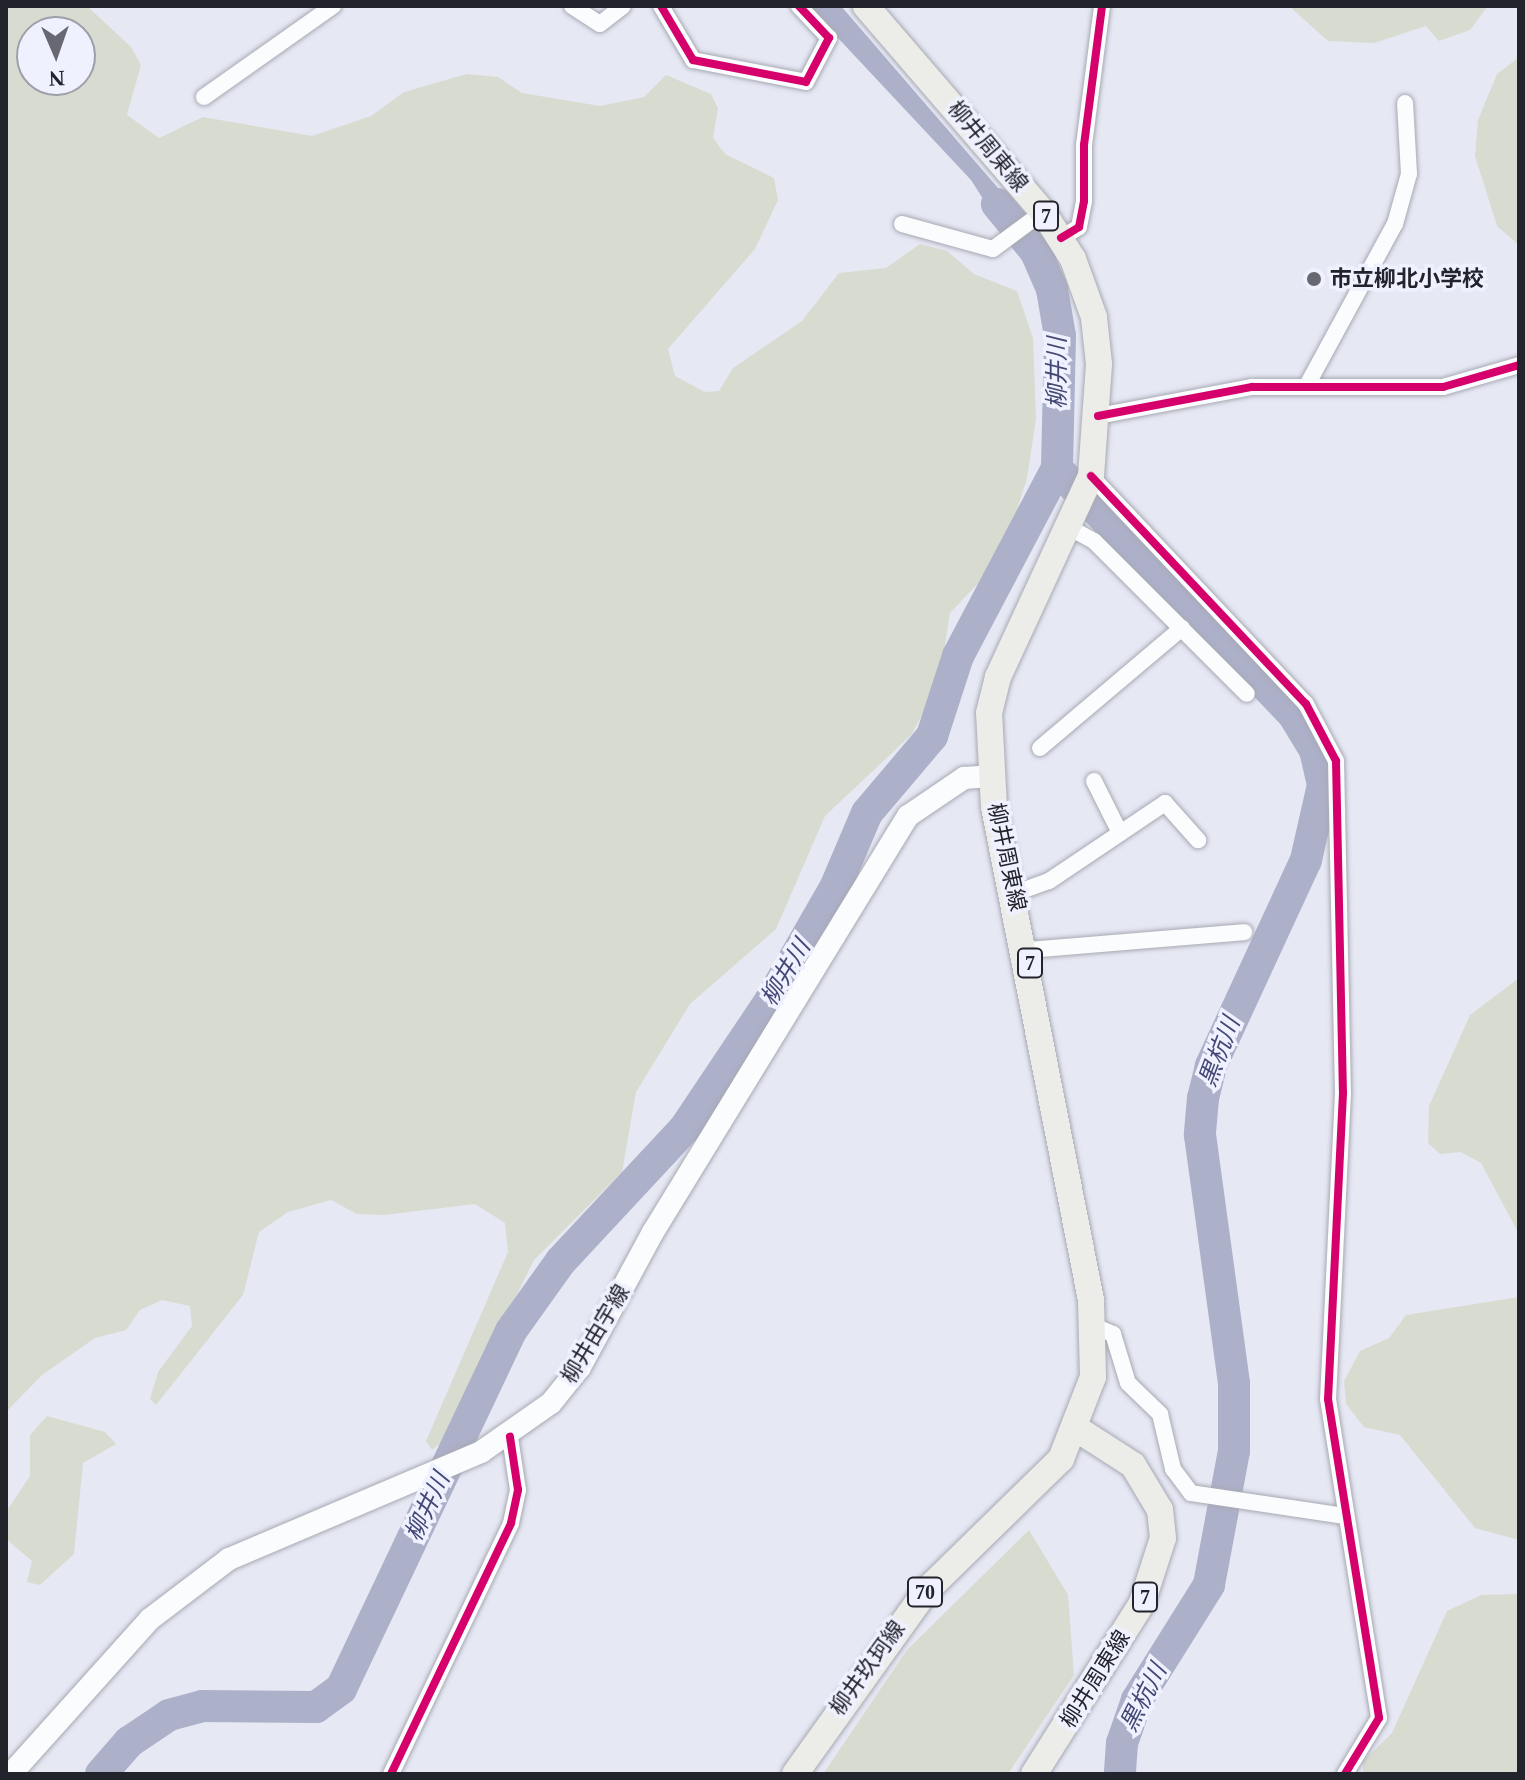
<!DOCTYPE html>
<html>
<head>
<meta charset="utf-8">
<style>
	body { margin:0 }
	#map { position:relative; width:1525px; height:1780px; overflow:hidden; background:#e6e8f4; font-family:"Times New Roman","Noto Sans JP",serif }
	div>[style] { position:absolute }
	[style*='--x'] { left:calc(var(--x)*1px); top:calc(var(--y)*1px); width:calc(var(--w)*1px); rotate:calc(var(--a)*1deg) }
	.green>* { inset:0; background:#d8dcd0 }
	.water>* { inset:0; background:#adb0c9 }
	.river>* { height:32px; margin:-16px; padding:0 16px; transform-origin:16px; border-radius:16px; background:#adb0c9 }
	.roads { filter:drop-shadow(0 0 2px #a7a9b2) drop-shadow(0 0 2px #a7a9b2) }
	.minor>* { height:16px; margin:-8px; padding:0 8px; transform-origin:8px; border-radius:8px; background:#fbfcfd }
	.secondary>* { height:22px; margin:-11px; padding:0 11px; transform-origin:11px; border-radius:11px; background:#fbfcfd }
	.primary>* { height:26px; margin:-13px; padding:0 13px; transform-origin:13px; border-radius:13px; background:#ecede9 }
	.cycleway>* { height:8px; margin:-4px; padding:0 4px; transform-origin:4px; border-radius:4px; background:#d6006c }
	.dots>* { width:22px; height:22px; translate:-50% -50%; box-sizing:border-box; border:4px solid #eff1ff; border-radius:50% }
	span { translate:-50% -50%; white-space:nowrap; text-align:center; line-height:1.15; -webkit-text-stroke:7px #eff1ff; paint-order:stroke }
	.shield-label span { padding:2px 6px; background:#eff1ff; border:2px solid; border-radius:6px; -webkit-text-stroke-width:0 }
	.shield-label { font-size:20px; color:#22232b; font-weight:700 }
	.street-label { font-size:22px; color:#22232b }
	.poi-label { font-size:22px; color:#22232b; font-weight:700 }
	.left { translate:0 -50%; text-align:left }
	.water-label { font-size:24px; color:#434874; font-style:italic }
	.frame { position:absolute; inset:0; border:8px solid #22232b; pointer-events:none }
	.north { position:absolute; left:16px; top:16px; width:80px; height:80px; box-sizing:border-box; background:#eff1ff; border:2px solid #9d9faa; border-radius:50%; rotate:178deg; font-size:22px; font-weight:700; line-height:32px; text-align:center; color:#22232b }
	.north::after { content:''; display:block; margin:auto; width:28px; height:36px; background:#676871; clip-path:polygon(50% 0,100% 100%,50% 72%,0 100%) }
</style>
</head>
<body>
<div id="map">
	<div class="green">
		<i style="clip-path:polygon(evenodd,6px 6px,87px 6px,131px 47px,141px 65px,127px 115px,159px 138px,203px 117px,312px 136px,371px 116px,404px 92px,467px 74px,498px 77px,522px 93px,600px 106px,644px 97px,666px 75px,711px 94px,718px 108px,713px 138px,725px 154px,774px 178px,778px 200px,755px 249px,668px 349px,675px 376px,705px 392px,719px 391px,733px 368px,802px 321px,839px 273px,886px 268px,920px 244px,947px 251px,974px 274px,1017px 291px,1033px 338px,1036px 419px,1027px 478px,1002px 558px,950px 613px,939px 682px,912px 734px,825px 816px,776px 929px,690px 1004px,636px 1092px,622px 1172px,534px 1260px,445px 1440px,432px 1450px,426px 1441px,508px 1252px,505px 1223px,475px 1204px,384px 1215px,357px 1214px,331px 1200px,288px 1212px,259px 1232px,243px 1295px,156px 1405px,150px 1399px,158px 1372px,192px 1326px,190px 1306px,162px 1300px,140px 1310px,126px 1330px,95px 1338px,42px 1375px,6px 1412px,6px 6px,80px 32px,80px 80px,32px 80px,32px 32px,80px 32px)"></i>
		<i style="clip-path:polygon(1289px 6px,1488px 6px,1470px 30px,1439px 41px,1426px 26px,1374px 43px,1328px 41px)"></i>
		<i style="clip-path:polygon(1519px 57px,1519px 245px,1497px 226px,1475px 156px,1478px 120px,1497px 74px)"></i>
		<i style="clip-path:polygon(1519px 978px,1519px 1234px,1481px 1163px,1461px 1152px,1440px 1154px,1428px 1143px,1429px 1106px,1470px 1015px)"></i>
		<i style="clip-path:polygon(1519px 1297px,1519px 1540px,1475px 1528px,1400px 1435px,1364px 1427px,1346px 1404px,1344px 1381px,1360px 1351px,1389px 1338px,1406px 1315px)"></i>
		<i style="clip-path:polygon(47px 1416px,105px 1432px,116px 1444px,83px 1463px,74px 1554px,40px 1585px,27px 1582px,32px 1561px,6px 1539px,6px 1512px,30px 1476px,30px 1435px)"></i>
		<i style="clip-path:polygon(1029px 1530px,1068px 1595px,1074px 1675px,1008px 1774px,823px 1774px,907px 1650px)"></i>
		<i style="clip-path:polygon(1519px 1594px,1519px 1774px,1363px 1774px,1363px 1761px,1392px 1733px,1447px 1611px,1481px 1595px)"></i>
	</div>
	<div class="water">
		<i style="clip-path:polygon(808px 6px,841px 6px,1023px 217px,1004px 232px,971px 180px)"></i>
	</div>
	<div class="river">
		<i style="--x:1062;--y:474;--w:333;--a:46.1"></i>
		<i style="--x:1293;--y:714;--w:42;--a:58.6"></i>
		<i style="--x:1315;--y:750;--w:36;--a:77"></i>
		<i style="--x:1323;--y:785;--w:77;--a:102.8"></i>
		<i style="--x:1306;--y:860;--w:227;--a:114.8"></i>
		<i style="--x:1211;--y:1066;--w:33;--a:104"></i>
		<i style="--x:1203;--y:1098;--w:37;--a:95"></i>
		<i style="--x:1200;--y:1135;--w:251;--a:82.2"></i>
		<i style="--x:1234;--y:1384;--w:67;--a:90"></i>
		<i style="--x:1234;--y:1451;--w:136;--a:100.6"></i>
		<i style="--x:1209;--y:1585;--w:136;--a:122.1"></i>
		<i style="--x:1137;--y:1700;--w:46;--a:109.2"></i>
		<i style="--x:1122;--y:1743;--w:31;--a:94"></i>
		<i style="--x:101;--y:1774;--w:43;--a:-48.8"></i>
		<i style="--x:129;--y:1742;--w:48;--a:-34"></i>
		<i style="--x:169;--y:1715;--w:34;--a:-15"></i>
		<i style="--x:202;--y:1706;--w:114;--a:0.5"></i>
		<i style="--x:316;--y:1707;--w:31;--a:-36"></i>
		<i style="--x:341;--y:1689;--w:396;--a:-64.6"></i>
		<i style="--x:511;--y:1331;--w:86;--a:-54.5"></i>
		<i style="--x:561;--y:1261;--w:182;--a:-47"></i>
		<i style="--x:685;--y:1128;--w:153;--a:-56.2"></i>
		<i style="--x:770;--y:1001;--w:130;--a:-60.1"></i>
		<i style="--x:835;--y:888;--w:82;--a:-66.9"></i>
		<i style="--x:867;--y:813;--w:101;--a:-49.8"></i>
		<i style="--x:932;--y:736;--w:84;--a:-72"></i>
		<i style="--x:958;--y:656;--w:212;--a:-62.2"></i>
		<i style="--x:1057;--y:468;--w:132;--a:-88.7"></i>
		<i style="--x:1060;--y:336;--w:48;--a:-99.7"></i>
		<i style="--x:1052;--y:289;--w:40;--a:-113.4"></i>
		<i style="--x:1036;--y:252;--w:62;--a:-129.1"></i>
	</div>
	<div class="roads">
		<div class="minor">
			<i style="--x:572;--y:6;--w:33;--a:33"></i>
			<i style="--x:600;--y:24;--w:29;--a:-38"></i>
			<i style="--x:661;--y:6;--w:63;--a:59.3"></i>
			<i style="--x:693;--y:60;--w:115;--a:11"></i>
			<i style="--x:806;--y:82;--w:50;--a:-62.4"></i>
			<i style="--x:829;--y:38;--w:44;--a:-133.2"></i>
			<i style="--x:204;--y:97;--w:158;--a:-35.2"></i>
			<i style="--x:902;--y:224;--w:94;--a:15.4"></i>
			<i style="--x:993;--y:249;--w:62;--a:-36.5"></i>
			<i style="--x:1061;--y:238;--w:21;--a:-31"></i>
			<i style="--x:1079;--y:227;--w:26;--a:-79"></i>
			<i style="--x:1084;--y:201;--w:56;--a:-90"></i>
			<i style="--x:1084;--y:145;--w:140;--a:-82.6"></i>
			<i style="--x:1306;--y:387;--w:186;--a:-61.4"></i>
			<i style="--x:1395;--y:224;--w:52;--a:-74.4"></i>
			<i style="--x:1409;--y:174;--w:71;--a:-93.2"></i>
			<i style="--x:1098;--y:416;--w:157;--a:-10.7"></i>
			<i style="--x:1252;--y:387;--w:191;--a:0"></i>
			<i style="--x:1443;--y:387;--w:79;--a:-16.1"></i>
			<i style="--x:1091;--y:476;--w:313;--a:46.7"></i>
			<i style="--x:1306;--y:704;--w:64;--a:62.2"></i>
			<i style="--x:1336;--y:761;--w:332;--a:88.8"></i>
			<i style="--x:1343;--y:1093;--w:306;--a:92.8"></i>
			<i style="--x:1328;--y:1399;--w:323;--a:80.9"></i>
			<i style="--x:1379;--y:1718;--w:66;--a:121.3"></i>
			<i style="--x:1072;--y:529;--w:25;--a:29"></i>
			<i style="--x:1094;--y:541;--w:216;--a:45"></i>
			<i style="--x:1040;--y:748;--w:186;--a:-40.2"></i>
			<i style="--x:1094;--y:781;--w:58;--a:63.4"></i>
			<i style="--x:1013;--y:894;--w:38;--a:-20"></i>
			<i style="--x:1049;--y:881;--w:140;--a:-33.9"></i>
			<i style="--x:1165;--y:803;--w:50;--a:48.3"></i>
			<i style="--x:1027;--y:950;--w:218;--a:-4.7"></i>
			<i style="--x:1094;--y:1326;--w:21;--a:23"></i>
			<i style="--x:1113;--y:1334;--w:51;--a:73"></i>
			<i style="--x:1128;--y:1383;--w:45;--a:44.1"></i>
			<i style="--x:1160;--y:1414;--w:57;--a:76.7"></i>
			<i style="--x:1173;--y:1469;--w:30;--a:53"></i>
			<i style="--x:1191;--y:1493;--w:156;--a:8.5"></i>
			<i style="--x:391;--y:1774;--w:278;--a:-64.4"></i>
			<i style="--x:511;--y:1523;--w:34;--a:-78"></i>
			<i style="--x:518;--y:1490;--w:54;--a:-98.6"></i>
		</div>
		<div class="secondary">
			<i style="--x:11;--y:1774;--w:208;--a:-48.1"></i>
			<i style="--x:150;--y:1619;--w:99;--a:-37.2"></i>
			<i style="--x:229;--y:1559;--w:274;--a:-23"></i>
			<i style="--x:481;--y:1452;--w:85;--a:-35"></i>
			<i style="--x:551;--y:1403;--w:46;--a:-51.1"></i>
			<i style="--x:580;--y:1367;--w:153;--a:-61.6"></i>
			<i style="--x:653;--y:1232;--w:488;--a:-58.5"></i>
			<i style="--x:908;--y:816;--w:68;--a:-34.2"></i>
			<i style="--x:964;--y:778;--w:27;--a:-4"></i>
		</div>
		<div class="primary">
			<i style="--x:795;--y:1774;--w:225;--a:-54.4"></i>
			<i style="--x:926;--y:1591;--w:189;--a:-44.4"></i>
			<i style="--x:1061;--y:1459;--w:88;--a:-68.7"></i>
			<i style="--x:1093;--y:1377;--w:77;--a:-91.5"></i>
			<i style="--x:1091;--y:1300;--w:502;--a:-101.13"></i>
			<i style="--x:994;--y:807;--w:94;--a:-93"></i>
			<i style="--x:989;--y:713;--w:37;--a:-76"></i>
			<i style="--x:998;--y:677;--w:221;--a:-65.2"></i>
			<i style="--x:1091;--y:476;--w:112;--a:-85.9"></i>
			<i style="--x:1099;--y:364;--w:47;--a:-96.1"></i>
			<i style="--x:1094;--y:317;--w:62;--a:-109.9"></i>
			<i style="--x:1073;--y:259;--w:56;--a:-122.6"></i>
			<i style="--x:1043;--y:212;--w:272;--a:-130.7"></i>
			<i style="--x:1034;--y:1774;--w:202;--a:-57.7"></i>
			<i style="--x:1142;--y:1603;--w:68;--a:-72.1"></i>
			<i style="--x:1163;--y:1538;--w:28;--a:-96"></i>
			<i style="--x:1160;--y:1510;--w:52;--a:-121"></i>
			<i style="--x:1133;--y:1465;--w:67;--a:-147.3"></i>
		</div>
	</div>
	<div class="cycleway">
		<i style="--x:661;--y:6;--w:63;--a:59.3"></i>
		<i style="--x:693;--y:60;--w:115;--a:11"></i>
		<i style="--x:806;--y:82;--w:50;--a:-62.4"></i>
		<i style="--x:829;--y:38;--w:44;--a:-133.2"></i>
		<i style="--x:1061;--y:238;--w:21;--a:-31"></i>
		<i style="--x:1079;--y:227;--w:26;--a:-79"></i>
		<i style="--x:1084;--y:201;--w:56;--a:-90"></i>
		<i style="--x:1084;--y:145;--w:140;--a:-82.6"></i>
		<i style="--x:1098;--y:416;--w:157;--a:-10.7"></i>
		<i style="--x:1252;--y:387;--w:191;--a:0"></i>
		<i style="--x:1443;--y:387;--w:79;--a:-16.1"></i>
		<i style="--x:1091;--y:476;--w:313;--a:46.7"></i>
		<i style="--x:1306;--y:704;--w:64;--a:62.2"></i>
		<i style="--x:1336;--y:761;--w:332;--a:88.8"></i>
		<i style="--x:1343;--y:1093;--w:306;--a:92.8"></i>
		<i style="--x:1328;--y:1399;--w:323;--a:80.9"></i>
		<i style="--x:1379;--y:1718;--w:66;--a:121.3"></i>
		<i style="--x:391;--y:1774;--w:278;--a:-64.4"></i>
		<i style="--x:511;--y:1523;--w:34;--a:-78"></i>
		<i style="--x:518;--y:1490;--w:54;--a:-98.6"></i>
	</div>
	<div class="dots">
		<i style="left:1314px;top:279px;background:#676871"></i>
	</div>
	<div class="shield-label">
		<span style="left:1046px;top:216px">7</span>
		<span style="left:1030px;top:963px">7</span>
		<span style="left:925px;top:1592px">70</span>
		<span style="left:1145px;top:1597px">7</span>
	</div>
	<div class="street-label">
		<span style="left:988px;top:146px;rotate:50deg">柳井周東線</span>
		<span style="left:1007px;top:857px;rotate:78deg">柳井周東線</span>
		<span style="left:595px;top:1334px;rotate:-59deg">柳井由宇線</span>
		<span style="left:867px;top:1668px;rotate:-54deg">柳井玖珂線</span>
		<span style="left:1095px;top:1679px;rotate:-58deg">柳井周東線</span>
	</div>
	<div class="poi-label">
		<span class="left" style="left:1330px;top:279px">市立柳北小学校</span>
	</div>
	<div class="water-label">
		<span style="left:1058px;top:373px;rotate:-90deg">柳井川</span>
		<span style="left:786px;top:973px;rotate:-59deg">柳井川</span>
		<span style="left:1220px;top:1052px;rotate:-69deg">黒杭川</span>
		<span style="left:428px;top:1507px;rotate:-65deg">柳井川</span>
		<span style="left:1144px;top:1698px;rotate:-63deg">黒杭川</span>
	</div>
	<div class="frame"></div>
	<div class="north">N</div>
</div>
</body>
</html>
